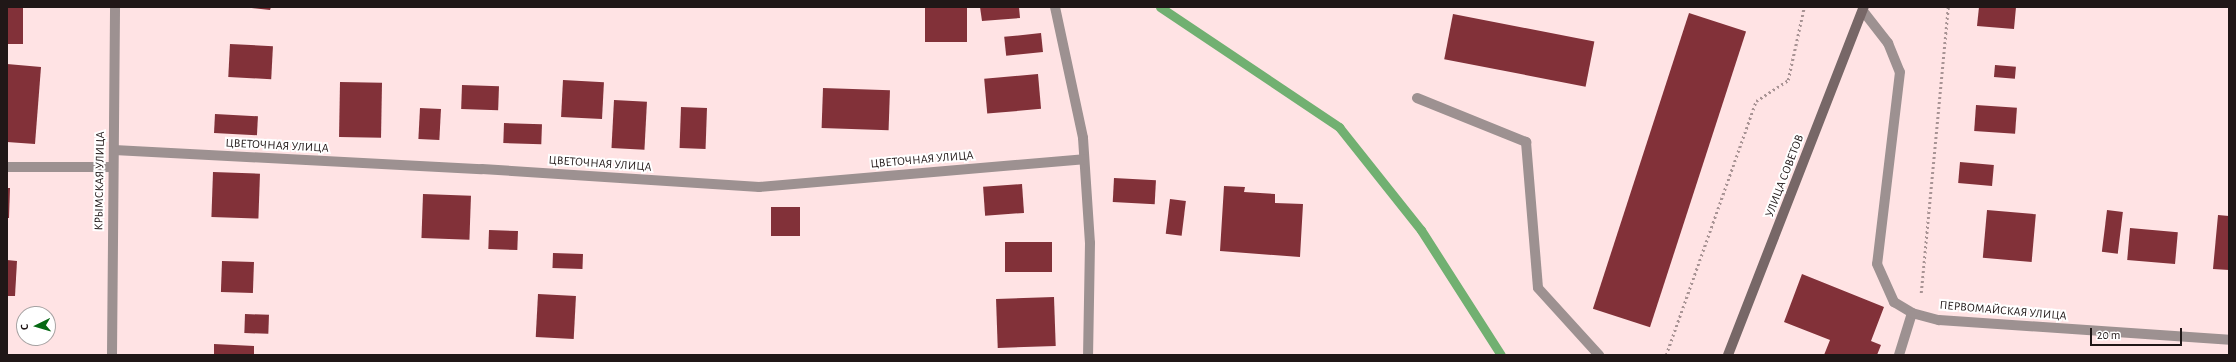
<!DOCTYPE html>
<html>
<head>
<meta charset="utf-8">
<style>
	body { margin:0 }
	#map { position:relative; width:2236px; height:362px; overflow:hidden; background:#ffe3e4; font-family:"Alegreya Sans",sans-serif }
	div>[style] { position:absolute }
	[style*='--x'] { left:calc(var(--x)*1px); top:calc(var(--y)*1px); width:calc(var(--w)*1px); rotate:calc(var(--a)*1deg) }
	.stream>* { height:9px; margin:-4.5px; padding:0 4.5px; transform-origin:4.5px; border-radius:4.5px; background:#71b071 }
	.building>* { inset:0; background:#823139; transform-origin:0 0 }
	.path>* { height:2.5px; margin-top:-1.25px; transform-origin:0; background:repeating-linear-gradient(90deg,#a89394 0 2px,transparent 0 5px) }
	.lane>* { height:10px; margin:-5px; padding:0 5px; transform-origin:5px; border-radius:5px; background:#9d9191 }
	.street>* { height:10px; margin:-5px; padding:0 5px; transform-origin:5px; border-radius:5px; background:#9d9191 }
	.secondary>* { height:10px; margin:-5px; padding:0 5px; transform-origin:5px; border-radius:5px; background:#776767 }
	span { translate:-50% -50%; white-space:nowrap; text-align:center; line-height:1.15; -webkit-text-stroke:4px #fff; paint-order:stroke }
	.street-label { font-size:12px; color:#201717 }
	.frame { position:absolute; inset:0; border:8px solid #201717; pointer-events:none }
	.north { position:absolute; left:16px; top:306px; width:40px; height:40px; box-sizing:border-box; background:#fff; border:1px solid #a6a2a2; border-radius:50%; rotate:265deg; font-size:11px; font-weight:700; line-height:16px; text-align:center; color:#201717 }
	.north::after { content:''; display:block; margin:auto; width:14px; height:18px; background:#066914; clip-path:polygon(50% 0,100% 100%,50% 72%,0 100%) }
	.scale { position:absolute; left:2090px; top:328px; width:92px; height:18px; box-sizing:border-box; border:2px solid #201717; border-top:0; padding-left:5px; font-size:12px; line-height:14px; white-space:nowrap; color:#201717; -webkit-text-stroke:3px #fff; paint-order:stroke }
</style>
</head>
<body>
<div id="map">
	<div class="stream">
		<i style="--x:1160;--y:7;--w:216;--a:33.8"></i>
		<i style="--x:1339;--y:127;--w:132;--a:51.5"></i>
		<i style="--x:1421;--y:230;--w:148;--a:57.4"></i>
	</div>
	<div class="building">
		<i style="left:7px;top:7px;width:16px;height:37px"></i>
		<i style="clip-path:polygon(243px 7px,271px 7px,270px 10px)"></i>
		<i style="left:925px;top:7px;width:42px;height:35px"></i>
		<i style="clip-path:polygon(980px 7px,1019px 7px,1020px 18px,982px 21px)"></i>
		<i style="clip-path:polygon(1979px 7px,2016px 7px,2014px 29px,1977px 26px)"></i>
		<i style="left:1689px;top:13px;width:60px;height:311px;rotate:18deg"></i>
		<i style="left:1453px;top:14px;width:144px;height:46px;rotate:11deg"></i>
		<i style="left:1041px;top:33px;width:19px;height:37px;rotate:84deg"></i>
		<i style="left:230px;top:44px;width:43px;height:33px;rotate:3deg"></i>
		<i style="clip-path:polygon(7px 64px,41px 67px,35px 144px,7px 142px)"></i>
		<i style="left:1995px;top:65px;width:21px;height:12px;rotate:5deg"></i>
		<i style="left:1038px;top:74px;width:35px;height:54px;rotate:85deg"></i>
		<i style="left:563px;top:80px;width:41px;height:37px;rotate:3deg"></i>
		<i style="left:340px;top:82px;width:42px;height:55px;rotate:1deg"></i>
		<i style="left:462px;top:85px;width:37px;height:24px;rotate:2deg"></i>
		<i style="left:823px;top:88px;width:67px;height:40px;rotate:2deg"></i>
		<i style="left:614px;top:100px;width:33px;height:48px;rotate:3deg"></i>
		<i style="left:1976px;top:105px;width:41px;height:26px;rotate:4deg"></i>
		<i style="left:681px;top:107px;width:26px;height:41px;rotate:2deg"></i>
		<i style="left:420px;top:108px;width:21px;height:31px;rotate:3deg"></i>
		<i style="left:215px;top:114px;width:43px;height:19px;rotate:3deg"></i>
		<i style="left:504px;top:123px;width:38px;height:20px;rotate:2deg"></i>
		<i style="left:1960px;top:162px;width:34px;height:21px;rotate:5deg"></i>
		<i style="left:213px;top:172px;width:47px;height:45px;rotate:2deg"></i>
		<i style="left:1114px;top:178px;width:42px;height:24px;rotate:3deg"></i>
		<i style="left:1022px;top:184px;width:29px;height:39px;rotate:86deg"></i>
		<i style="clip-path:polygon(1224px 186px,1245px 187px,1244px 192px,1275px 194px,1275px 203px,1303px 204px,1300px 257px,1220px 251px)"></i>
		<i style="clip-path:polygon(7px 188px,10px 188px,9px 218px,7px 218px)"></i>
		<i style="left:423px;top:194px;width:48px;height:44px;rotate:2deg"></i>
		<i style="left:1170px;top:199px;width:16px;height:35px;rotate:7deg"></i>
		<i style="left:771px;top:207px;width:29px;height:29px"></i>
		<i style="left:1987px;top:210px;width:49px;height:48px;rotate:5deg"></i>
		<i style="left:2107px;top:210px;width:16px;height:42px;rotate:7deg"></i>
		<i style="clip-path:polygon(2218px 215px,2229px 216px,2229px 270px,2213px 269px)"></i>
		<i style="left:2130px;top:228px;width:48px;height:32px;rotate:5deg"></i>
		<i style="left:489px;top:230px;width:29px;height:19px;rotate:2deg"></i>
		<i style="left:1005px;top:242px;width:47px;height:30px"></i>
		<i style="left:553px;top:253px;width:30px;height:15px;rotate:2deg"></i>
		<i style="clip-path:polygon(7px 260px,17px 261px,15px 296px,7px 296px)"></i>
		<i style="left:222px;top:261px;width:32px;height:31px;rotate:2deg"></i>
		<i style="clip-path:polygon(1802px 274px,1884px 307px,1871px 341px,1881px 345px,1877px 355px,1824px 355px,1830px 340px,1784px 322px)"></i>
		<i style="left:538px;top:294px;width:38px;height:43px;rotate:3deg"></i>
		<i style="left:1054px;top:297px;width:49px;height:58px;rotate:88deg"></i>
		<i style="left:245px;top:314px;width:24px;height:19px;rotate:2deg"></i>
		<i style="clip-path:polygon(214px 344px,254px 346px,254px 355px,214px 355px)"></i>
	</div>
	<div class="path">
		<i style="--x:1921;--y:293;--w:287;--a:-84.6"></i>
		<i style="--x:1666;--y:355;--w:269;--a:-70.5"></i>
		<i style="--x:1756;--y:101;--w:38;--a:-33"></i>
		<i style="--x:1788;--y:80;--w:75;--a:-77.6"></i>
	</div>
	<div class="lane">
		<i style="--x:1417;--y:98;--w:118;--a:22"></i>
		<i style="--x:1526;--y:142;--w:146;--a:85.3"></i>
		<i style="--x:1538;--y:288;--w:91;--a:47.7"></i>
		<i style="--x:1899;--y:355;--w:44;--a:-72.8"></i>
	</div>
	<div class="street">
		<i style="--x:1055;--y:7;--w:134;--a:77.9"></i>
		<i style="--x:1083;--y:138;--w:105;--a:86.2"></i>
		<i style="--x:1090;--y:243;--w:112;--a:91"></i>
		<i style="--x:1863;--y:11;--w:41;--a:52"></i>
		<i style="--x:1888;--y:43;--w:31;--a:68"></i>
		<i style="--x:1900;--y:72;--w:193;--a:96.8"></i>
		<i style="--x:1877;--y:264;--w:42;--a:65.9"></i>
		<i style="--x:1894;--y:302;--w:21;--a:31"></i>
		<i style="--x:1912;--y:313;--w:28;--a:15"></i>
		<i style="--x:1939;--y:320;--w:291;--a:3.9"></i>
		<i style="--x:114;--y:150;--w:368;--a:3"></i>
		<i style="--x:482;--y:169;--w:278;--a:3.7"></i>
		<i style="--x:759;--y:187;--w:326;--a:-4.9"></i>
		<i style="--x:7;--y:167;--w:106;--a:0"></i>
		<i style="--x:112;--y:355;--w:348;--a:-89.5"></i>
	</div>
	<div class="secondary">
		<i style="--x:1728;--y:355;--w:374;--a:-68.7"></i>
	</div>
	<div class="street-label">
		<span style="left:277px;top:146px;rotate:3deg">ЦВЕТОЧНАЯ УЛИЦА</span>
		<span style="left:922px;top:160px;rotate:-5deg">ЦВЕТОЧНАЯ УЛИЦА</span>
		<span style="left:600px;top:164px;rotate:4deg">ЦВЕТОЧНАЯ УЛИЦА</span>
		<span style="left:1785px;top:176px;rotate:-69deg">УЛИЦА СОВЕТОВ</span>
		<span style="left:100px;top:181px;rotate:-89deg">КРЫМСКАЯ УЛИЦА</span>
		<span style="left:2003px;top:311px;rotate:5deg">ПЕРВОМАЙСКАЯ УЛИЦА</span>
	</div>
	<div class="frame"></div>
	<div class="north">С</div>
	<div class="scale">20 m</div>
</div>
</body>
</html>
